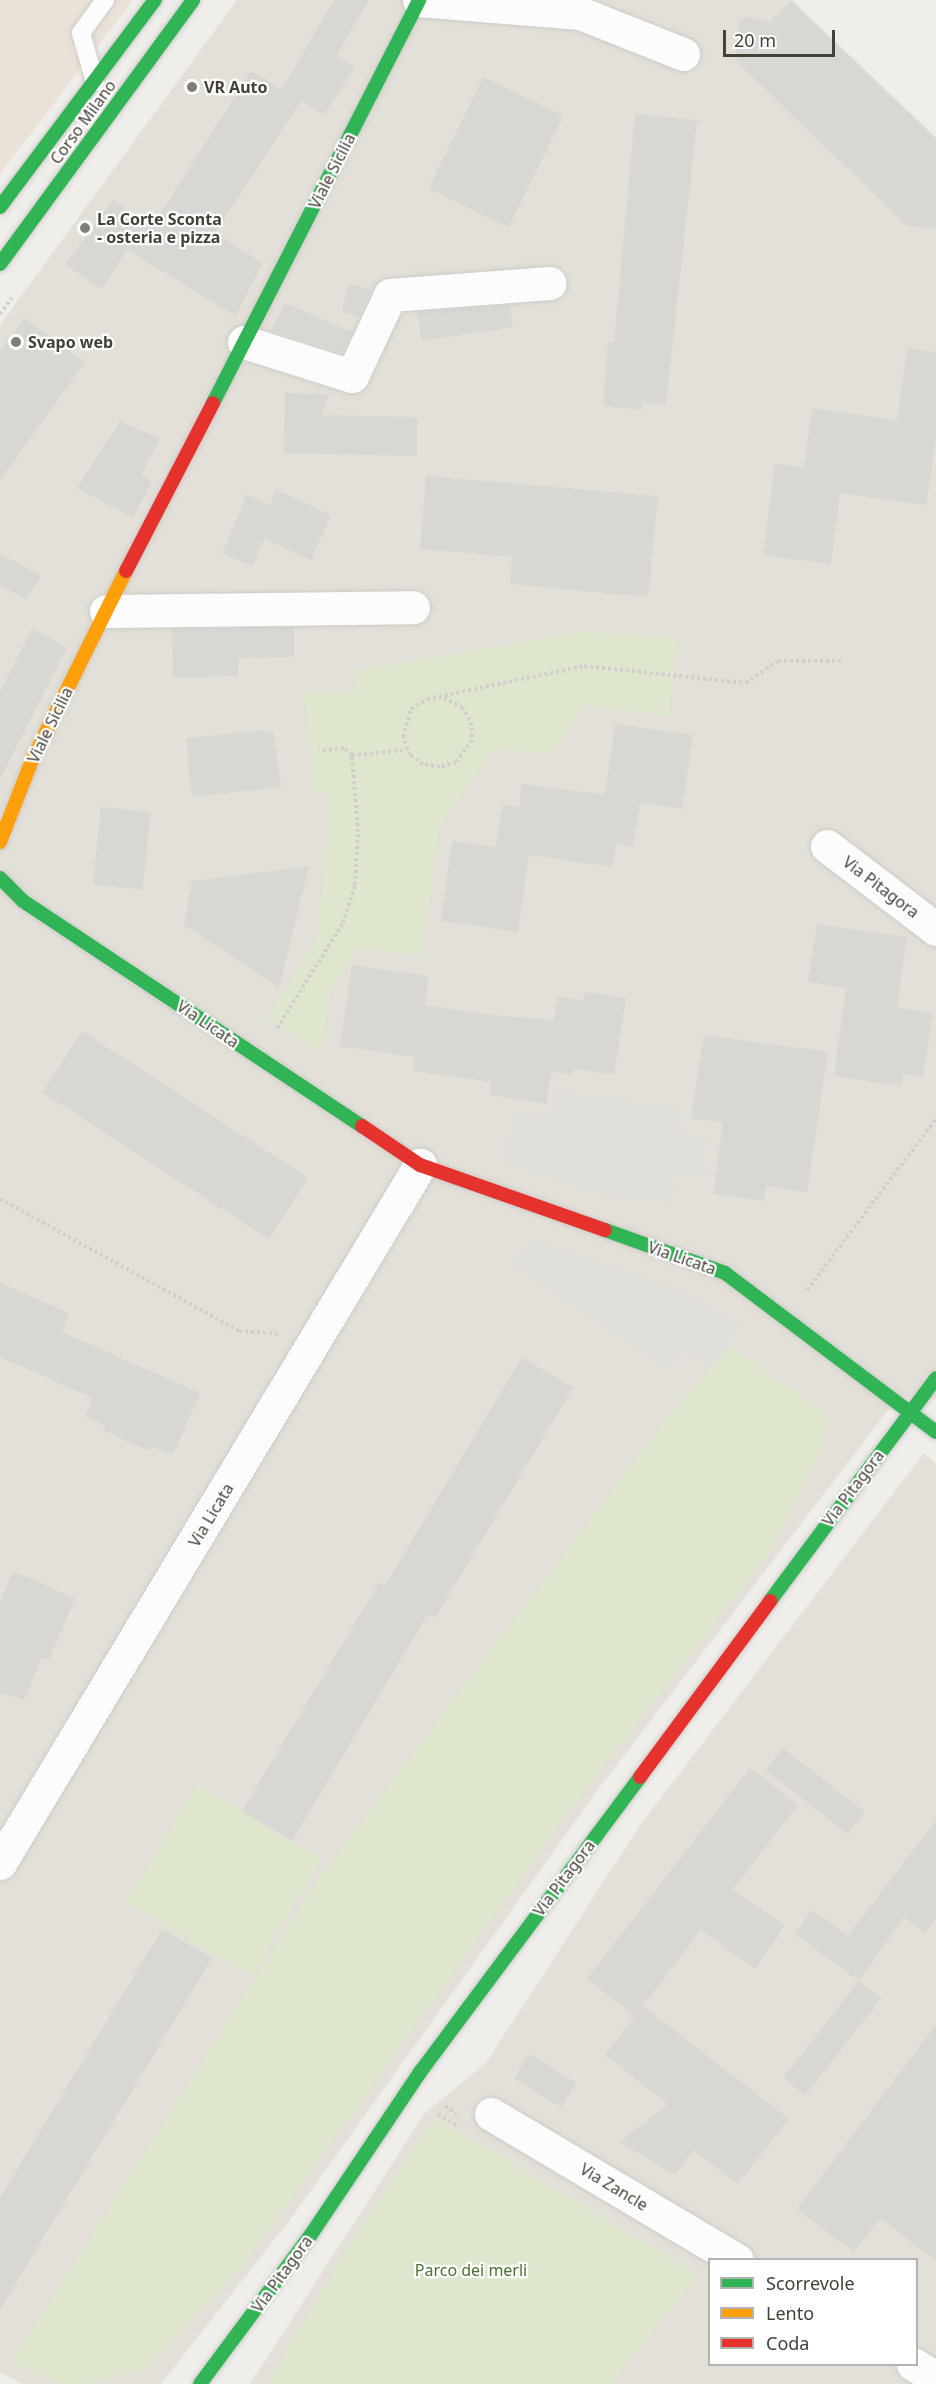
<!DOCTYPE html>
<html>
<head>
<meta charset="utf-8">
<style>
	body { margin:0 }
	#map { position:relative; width:936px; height:2384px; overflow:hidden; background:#f0eeeb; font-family:"Noto Sans",sans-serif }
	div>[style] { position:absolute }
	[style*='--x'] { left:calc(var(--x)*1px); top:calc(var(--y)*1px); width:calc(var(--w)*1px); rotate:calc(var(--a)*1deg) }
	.residential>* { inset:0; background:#e3e0d9 }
	.commercial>* { inset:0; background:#eae2d8 }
	.green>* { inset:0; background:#dee7ce; transform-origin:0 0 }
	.parking>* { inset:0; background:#e1dfdc }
	.building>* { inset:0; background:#d9d7d4; transform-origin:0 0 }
	.path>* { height:4px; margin-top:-2px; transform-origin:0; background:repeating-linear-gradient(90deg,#d1cecc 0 3px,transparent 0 6px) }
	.roads { filter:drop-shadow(0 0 2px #ceccc9) drop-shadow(0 0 2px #ceccc9) }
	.lane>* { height:18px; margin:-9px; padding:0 9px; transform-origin:9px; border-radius:9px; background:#fdfcfc }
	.street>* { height:33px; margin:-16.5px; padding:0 16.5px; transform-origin:16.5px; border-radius:16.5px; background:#fdfcfc }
	.fast>* { height:14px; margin:-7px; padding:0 7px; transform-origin:7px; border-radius:7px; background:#30b455 }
	.slow>* { height:14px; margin:-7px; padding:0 7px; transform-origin:7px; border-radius:7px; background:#ff9f0a }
	.jam>* { height:14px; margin:-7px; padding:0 7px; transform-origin:7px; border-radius:7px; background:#e5322d }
	.dots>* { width:16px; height:16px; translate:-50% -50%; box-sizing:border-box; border:3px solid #fff; border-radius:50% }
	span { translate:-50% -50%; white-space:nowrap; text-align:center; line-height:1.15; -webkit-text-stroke:4.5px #fff; paint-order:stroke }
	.poi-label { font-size:16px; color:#454038; font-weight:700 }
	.left { translate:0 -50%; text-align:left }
	.street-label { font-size:16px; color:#454038 }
	.park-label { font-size:16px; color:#4b7032 }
	.legend { position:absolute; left:708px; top:2258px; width:210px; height:108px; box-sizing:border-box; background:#fff; border:2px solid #b5b3af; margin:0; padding:8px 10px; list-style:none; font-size:18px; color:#454038 }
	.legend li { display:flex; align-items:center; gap:12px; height:30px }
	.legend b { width:30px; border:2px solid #b5b3af }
	.scale { position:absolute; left:723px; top:30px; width:112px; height:27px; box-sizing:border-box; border:3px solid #454038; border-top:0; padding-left:8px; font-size:18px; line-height:21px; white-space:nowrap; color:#454038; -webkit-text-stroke:4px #fff; paint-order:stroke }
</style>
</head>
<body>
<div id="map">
	<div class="residential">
		<i style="clip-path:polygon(237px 0,792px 0,936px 137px,936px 1399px,898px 1397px,597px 1791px,292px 2217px,161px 2384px,22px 2384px,0 2372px,0 325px)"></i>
		<i style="clip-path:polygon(evenodd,924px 1453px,936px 1463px,936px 2384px,250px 2384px,425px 2113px,486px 2063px,641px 1824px,924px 1453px,710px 2260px,916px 2260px,916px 2364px,710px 2364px,710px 2260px)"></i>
	</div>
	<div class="commercial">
		<i style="clip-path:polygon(0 0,133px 0,0 174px)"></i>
	</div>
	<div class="green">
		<i style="clip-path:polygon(582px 632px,677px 638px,669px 716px,585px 705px,551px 754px,495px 748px,439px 829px,422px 955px,359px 948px,330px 990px,321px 1053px,267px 1018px,319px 934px,330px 791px,313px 793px,305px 694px,354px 692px,358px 670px)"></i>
		<i style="clip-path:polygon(730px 1346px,829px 1416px,823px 1446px,770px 1552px,573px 1806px,244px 2265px,147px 2367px,89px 2384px,61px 2384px,11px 2362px,320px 1876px,671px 1413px)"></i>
		<i style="left:197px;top:1784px;width:146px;height:137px;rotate:31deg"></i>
		<i style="clip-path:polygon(435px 2117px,699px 2275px,611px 2384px,267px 2384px,335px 2269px)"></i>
	</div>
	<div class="parking">
		<i style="clip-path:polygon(554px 1091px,685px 1110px,682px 1138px,710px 1141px,705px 1177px,676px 1174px,672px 1203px,594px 1192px,503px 1161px,511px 1113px,549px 1118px)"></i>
		<i style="clip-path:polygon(528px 1238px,671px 1287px,743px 1325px,713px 1367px,687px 1352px,672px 1372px,511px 1264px)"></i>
	</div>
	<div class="building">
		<i style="clip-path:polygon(334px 0,369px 0,336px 56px,355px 67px,324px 115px,301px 101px,215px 233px,263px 263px,236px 316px,127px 250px,102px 289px,65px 265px,113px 200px,152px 227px,251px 71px,300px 100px,282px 89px)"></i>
		<i style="clip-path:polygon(791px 1px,936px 139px,936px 229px,907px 226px,735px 60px,739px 22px,746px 17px,769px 22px)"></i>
		<i style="left:483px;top:77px;width:89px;height:124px;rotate:26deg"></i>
		<i style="clip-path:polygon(635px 114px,697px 120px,666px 405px,643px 403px,642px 410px,603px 406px,608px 342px,614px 343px)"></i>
		<i style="clip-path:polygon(348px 284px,371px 289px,359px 317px,342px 312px)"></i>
		<i style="clip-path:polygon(285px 303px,352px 332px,342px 353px,271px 330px)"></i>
		<i style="clip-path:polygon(510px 305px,513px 327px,422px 341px,417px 312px)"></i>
		<i style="clip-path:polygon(24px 318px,85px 362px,0 480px,0 351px)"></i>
		<i style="clip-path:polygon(907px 348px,936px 352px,936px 439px,926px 505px,840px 493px,831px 564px,763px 555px,775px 464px,804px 468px,812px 408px,897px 420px)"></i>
		<i style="clip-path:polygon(285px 393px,330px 394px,321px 415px,417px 417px,417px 456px,284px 453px)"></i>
		<i style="clip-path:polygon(120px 421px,160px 439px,141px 475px,152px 481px,133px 518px,77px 488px)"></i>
		<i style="clip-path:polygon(426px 476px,658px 496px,648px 597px,510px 584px,512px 557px,420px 549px)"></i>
		<i style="clip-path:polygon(276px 490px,331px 515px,311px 560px,265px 539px,252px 566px,222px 553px,247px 495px,270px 505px)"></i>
		<i style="clip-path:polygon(0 553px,41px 576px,26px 600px,0 585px)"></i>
		<i style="clip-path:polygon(294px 627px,294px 657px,238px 658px,238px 676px,173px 677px,172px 629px)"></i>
		<i style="clip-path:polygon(33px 628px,67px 648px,0 780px,0 691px)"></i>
		<i style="clip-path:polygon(615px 724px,693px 735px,682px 809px,640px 803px,633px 847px,616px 844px,613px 867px,529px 855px,518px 932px,441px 921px,452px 841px,496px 847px,502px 805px,519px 807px,522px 784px,605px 795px)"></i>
		<i style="clip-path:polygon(251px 731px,274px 732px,281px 787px,192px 797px,186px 739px)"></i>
		<i style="left:101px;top:807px;width:50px;height:78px;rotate:6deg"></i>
		<i style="clip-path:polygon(309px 866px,279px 988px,184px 925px,192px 881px)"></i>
		<i style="clip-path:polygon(817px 924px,907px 937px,897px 1008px,933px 1013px,923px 1077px,903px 1074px,901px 1086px,834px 1076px,846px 988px,808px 982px)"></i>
		<i style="clip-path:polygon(352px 965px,429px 976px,425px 1005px,500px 1016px,554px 1020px,557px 996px,583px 1000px,585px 992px,626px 998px,614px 1075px,574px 1069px,572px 1075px,551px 1072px,547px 1104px,489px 1095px,491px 1082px,413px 1071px,415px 1057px,340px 1046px)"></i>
		<i style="left:82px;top:1031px;width:270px;height:73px;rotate:33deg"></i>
		<i style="clip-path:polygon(704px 1035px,828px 1052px,807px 1192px,766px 1186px,764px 1201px,713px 1194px,723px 1123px,691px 1118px)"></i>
		<i style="clip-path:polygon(0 1282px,70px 1314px,62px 1332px,200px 1393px,173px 1455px,153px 1446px,150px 1451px,103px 1430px,105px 1425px,85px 1416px,93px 1398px,0 1357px)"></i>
		<i style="clip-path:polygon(522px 1357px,573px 1388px,435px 1618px,428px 1614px,292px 1841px,242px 1811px,379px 1583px,385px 1586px)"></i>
		<i style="clip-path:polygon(13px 1571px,75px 1598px,49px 1660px,42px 1657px,24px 1700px,0 1693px,0 1602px)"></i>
		<i style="left:783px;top:1748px;width:104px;height:28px;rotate:38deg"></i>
		<i style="clip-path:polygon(750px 1768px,798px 1805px,732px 1890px,785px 1925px,755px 1969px,701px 1930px,639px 2011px,643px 2006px,789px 2119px,738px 2184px,693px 2150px,675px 2175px,620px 2142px,668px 2104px,605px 2055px,635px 2016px,587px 1979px)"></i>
		<i style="clip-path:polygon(936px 1820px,936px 1918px,925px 1933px,904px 1917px,859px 1981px,795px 1934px,812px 1910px,848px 1936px)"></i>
		<i style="clip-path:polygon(162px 1929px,212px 1958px,0 2310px,0 2198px)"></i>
		<i style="left:859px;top:1981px;width:28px;height:123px;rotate:38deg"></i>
		<i style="clip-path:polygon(936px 2025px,936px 2261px,880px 2218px,854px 2252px,797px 2209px)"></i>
		<i style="left:529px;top:2054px;width:55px;height:29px;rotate:31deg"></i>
	</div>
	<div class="path">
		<i style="--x:0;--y:314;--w:20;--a:-53"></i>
		<i style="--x:444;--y:698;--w:20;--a:27"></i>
		<i style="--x:462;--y:707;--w:17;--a:59"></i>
		<i style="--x:471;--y:722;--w:18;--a:87"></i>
		<i style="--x:472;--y:740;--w:27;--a:126"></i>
		<i style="--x:456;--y:762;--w:17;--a:163"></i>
		<i style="--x:440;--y:767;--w:17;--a:-170"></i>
		<i style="--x:423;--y:764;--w:16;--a:-145"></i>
		<i style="--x:410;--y:755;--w:19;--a:-111"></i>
		<i style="--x:403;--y:737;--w:29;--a:-74"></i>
		<i style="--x:411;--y:709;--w:19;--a:-32"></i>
		<i style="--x:427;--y:699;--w:160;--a:-11.9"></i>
		<i style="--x:584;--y:666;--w:163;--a:6"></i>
		<i style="--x:746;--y:683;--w:39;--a:-35"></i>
		<i style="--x:778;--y:661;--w:63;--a:0"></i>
		<i style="--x:352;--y:755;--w:55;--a:-5.2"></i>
		<i style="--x:277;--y:1028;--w:124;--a:-57.8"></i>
		<i style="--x:343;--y:923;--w:40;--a:-72"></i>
		<i style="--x:355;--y:885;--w:53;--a:-86.8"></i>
		<i style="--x:358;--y:832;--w:77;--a:-94.5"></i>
		<i style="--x:352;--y:755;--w:11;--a:-139"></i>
		<i style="--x:344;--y:748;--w:25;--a:173"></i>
		<i style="--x:0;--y:1199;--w:273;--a:28.9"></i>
		<i style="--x:239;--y:1331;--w:39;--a:4"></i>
		<i style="--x:807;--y:1290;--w:214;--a:-53"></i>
		<i style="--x:445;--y:2106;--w:14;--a:36"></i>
		<i style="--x:438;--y:2114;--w:22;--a:32"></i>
	</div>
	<div class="roads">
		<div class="lane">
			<i style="--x:95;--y:82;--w:51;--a:-105.9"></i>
			<i style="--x:81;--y:33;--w:41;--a:-54"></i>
		</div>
		<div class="street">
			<i style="--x:419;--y:0;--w:162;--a:4.6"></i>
			<i style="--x:580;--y:13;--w:111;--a:21.7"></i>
			<i style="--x:244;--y:342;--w:113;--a:17.5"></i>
			<i style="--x:352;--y:376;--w:89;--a:-64.9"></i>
			<i style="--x:390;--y:295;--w:160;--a:-4.3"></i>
			<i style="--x:106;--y:611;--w:307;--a:-0.7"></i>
			<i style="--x:827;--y:846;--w:137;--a:37.3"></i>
			<i style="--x:0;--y:1863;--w:815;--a:-58.96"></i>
			<i style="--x:491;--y:2114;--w:286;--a:30.7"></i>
			<i style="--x:913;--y:2364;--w:27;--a:31"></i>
		</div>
		<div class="fast">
			<i style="--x:0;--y:207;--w:259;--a:-53.2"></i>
			<i style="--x:0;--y:264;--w:327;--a:-53.8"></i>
			<i style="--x:213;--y:403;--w:453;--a:-62.9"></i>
			<i style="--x:0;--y:878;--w:33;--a:45"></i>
			<i style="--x:23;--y:901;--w:407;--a:33.6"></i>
			<i style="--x:605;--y:1230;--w:127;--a:19.7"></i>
			<i style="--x:725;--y:1273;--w:264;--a:37"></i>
			<i style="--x:770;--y:1601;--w:278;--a:-53.3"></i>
			<i style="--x:200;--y:2384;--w:184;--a:-53.4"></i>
			<i style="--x:310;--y:2236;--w:199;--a:-56.1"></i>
			<i style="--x:421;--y:2071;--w:367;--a:-53.3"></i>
		</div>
		<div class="slow">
			<i style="--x:0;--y:842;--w:90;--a:-68.6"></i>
			<i style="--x:33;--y:758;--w:209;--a:-63.6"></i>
		</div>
		<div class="jam">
			<i style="--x:126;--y:571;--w:189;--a:-62.6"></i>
			<i style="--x:362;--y:1126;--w:70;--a:33.9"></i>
			<i style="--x:420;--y:1165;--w:196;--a:19.4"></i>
			<i style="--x:640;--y:1777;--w:219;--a:-53.5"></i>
		</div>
	</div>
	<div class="dots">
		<i style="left:192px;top:87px;background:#817d77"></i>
		<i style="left:85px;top:228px;background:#817d77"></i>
		<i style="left:16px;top:342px;background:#817d77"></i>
	</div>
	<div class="poi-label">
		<span class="left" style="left:204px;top:87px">VR Auto</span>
		<span class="left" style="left:97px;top:228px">La Corte Sconta<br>- osteria e pizza</span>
		<span class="left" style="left:28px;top:342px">Svapo web</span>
	</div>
	<div class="street-label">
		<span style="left:83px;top:122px;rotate:-54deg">Corso Milano</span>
		<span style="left:332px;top:171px;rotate:-63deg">Viale Sicilia</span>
		<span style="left:50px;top:725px;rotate:-64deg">Viale Sicilia</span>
		<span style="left:881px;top:887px;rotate:37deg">Via Pitagora</span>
		<span style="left:208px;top:1024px;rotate:34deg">Via Licata</span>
		<span style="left:682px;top:1258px;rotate:19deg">Via Licata</span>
		<span style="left:853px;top:1488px;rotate:-53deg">Via Pitagora</span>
		<span style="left:211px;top:1515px;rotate:-59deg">Via Licata</span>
		<span style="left:564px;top:1878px;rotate:-53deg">Via Pitagora</span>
		<span style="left:614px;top:2187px;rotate:31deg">Via Zancle</span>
		<span style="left:282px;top:2274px;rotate:-54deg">Via Pitagora</span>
	</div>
	<div class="park-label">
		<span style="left:471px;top:2270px">Parco dei merli</span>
	</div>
	<ul class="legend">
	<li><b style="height:8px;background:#30b455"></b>Scorrevole</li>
	<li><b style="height:8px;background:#ff9f0a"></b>Lento</li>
	<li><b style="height:8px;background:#e5322d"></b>Coda</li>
	</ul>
	<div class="scale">20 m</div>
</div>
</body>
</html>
